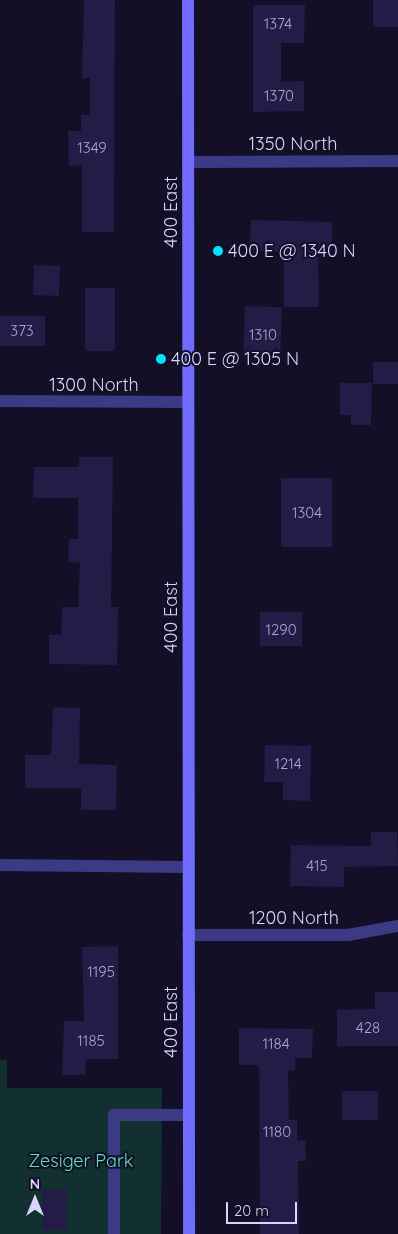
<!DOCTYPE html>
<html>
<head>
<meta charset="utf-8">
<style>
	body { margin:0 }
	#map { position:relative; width:398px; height:1234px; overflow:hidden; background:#130f26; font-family:Quicksand,sans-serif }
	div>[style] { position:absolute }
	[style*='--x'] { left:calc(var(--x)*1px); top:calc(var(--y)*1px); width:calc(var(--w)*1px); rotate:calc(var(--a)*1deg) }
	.green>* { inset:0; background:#12302f }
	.building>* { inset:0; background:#241b47; transform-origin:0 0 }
	.lane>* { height:12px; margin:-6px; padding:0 6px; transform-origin:6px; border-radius:6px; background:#3d3a85 }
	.street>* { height:12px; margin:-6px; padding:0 6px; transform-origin:6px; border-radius:6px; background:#3d3a85 }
	.secondary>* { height:12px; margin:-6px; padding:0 6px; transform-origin:6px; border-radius:6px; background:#6f6bff }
	.dots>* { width:14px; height:14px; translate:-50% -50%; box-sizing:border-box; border:2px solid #130f26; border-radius:50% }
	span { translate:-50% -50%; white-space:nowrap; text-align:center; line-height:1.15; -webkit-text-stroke:4px #130f26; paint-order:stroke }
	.number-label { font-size:15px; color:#aca6d1 }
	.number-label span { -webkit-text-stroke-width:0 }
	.street-label { font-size:18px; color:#d9d4ff }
	.poi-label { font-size:18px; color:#d9d4ff }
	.left { translate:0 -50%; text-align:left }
	.park-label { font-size:18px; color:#5fe0c0 }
	.north { position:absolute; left:10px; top:1174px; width:50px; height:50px; -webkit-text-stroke:4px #130f26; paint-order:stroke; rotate:0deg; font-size:14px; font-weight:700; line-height:20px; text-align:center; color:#d9d4ff }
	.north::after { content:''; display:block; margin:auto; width:18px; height:22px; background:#d9d4ff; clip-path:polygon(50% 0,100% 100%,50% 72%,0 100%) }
	.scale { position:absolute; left:226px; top:1202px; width:71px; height:22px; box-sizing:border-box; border:2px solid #d9d4ff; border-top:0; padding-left:6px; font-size:15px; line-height:18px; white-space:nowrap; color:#d9d4ff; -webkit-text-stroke:4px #130f26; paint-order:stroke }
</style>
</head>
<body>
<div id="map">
	<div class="green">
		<i style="clip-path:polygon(0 1060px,7px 1060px,7px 1088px,162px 1088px,161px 1234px,0 1234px)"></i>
	</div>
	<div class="building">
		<i style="clip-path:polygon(84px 0,115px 0,114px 232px,82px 232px,82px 165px,69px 166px,68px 131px,81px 131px,81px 115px,90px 115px,90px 78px,82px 78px)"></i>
		<i style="left:373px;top:0;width:25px;height:27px"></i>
		<i style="clip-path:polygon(253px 5px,305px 5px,304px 43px,281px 43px,281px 82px,304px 81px,304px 111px,253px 112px)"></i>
		<i style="clip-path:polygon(251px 220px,332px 222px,332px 251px,318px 251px,319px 307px,284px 307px,284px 252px,250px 251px)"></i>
		<i style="left:34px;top:265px;width:26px;height:30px;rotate:2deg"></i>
		<i style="left:85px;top:288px;width:30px;height:63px"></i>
		<i style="left:245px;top:306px;width:37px;height:48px;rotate:2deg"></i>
		<i style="left:0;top:316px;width:45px;height:30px"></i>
		<i style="left:373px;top:362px;width:25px;height:22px"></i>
		<i style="clip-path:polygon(340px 383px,372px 383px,371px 425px,351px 425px,351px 415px,340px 415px)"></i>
		<i style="clip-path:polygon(79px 457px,113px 457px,111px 607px,118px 607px,117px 665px,49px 664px,49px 635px,61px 635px,62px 607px,78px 607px,80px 563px,68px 562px,69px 539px,78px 539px,78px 498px,33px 498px,34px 467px,79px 467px)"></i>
		<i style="left:281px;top:478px;width:51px;height:69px"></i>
		<i style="left:302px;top:612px;width:34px;height:42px;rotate:90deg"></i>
		<i style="clip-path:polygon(53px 707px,80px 708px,79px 764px,117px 765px,116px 810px,81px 810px,81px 788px,25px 788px,25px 755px,51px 755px)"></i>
		<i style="clip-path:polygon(265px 745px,311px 746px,310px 801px,283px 800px,283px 782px,264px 782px)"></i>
		<i style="clip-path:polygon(371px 832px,397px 832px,398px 866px,344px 867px,344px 887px,290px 886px,291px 845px,371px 846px)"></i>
		<i style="clip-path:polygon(118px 946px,118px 1059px,86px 1059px,85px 1075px,62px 1075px,64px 1021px,84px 1021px,82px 947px)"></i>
		<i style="clip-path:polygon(375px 992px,398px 992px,398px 1046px,337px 1046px,337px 1010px,375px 1009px)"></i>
		<i style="clip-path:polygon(239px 1028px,313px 1029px,312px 1058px,295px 1058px,295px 1070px,288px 1070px,289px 1120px,297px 1120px,297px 1141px,305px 1140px,306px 1161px,298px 1161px,299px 1234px,260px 1234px,259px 1065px,239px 1065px)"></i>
		<i style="left:378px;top:1091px;width:29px;height:36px;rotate:90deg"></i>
		<i style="left:42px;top:1190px;width:25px;height:40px"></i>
	</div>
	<div class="lane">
		<i style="--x:114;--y:1234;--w:119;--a:-90"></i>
		<i style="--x:114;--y:1115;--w:74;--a:0"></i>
	</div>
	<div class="street">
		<i style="--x:188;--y:162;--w:210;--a:-0.3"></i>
		<i style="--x:0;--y:401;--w:188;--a:0.3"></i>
		<i style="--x:0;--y:865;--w:188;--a:0.6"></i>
		<i style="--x:188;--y:935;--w:160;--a:0"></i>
		<i style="--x:348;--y:935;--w:51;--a:-10.2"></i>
	</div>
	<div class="secondary">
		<i style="--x:188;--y:0;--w:1234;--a:89.95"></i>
	</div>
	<div class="dots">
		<i style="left:218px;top:251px;background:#00e5ff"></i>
		<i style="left:161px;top:359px;background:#00e5ff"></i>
	</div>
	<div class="number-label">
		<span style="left:278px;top:24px">1374</span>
		<span style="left:279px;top:96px">1370</span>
		<span style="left:92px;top:148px">1349</span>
		<span style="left:22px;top:331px">373</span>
		<span style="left:263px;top:335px">1310</span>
		<span style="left:307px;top:513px">1304</span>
		<span style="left:281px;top:630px">1290</span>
		<span style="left:288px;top:764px">1214</span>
		<span style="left:317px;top:866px">415</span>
		<span style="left:101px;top:972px">1195</span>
		<span style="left:368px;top:1028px">428</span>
		<span style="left:91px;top:1041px">1185</span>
		<span style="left:276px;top:1044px">1184</span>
		<span style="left:277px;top:1132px">1180</span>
	</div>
	<div class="street-label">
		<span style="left:293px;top:144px">1350 North</span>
		<span style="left:171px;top:212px;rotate:-90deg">400 East</span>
		<span style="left:94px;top:385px">1300 North</span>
		<span style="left:171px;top:617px;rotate:-90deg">400 East</span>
		<span style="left:294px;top:918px">1200 North</span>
		<span style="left:171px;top:1022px;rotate:-90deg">400 East</span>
	</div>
	<div class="poi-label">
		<span class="left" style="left:228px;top:251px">400 E @ 1340 N</span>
		<span class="left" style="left:171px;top:359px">400 E @ 1305 N</span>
	</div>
	<div class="park-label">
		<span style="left:81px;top:1161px">Zesiger Park</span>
	</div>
	<div class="north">N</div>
	<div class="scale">20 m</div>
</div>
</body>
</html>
